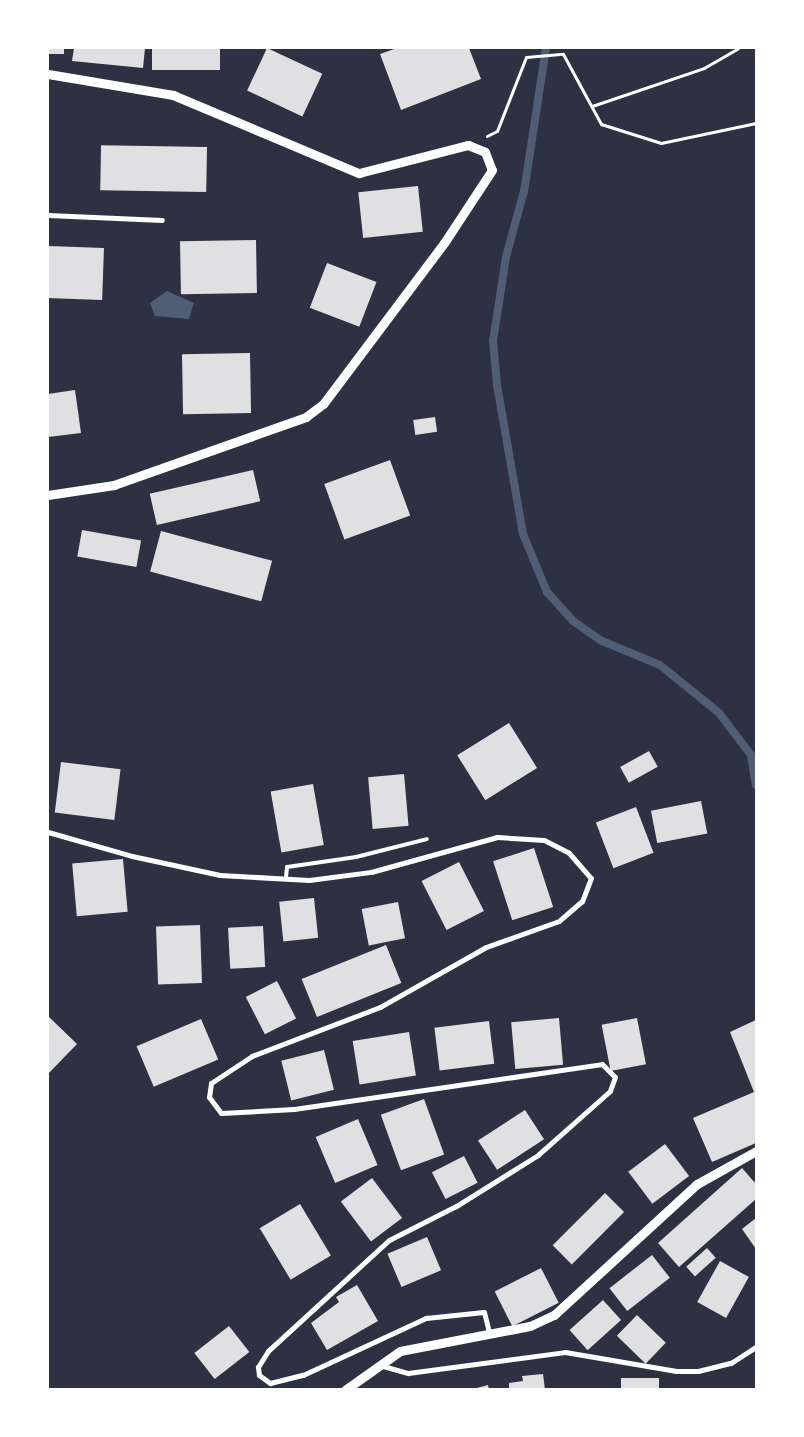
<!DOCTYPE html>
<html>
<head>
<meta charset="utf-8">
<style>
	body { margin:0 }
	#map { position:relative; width:804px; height:1437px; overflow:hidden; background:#2d3142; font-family:"Roboto Condensed",sans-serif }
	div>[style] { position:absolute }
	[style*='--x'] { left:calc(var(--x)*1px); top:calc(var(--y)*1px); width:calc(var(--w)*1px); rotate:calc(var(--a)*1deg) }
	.water>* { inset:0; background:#4f5d75 }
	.stream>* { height:8px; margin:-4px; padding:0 4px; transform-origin:4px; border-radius:4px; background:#4f5d75 }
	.building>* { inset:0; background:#e0e0e3; transform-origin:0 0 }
	.path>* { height:3px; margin:-1.5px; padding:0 1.5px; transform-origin:1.5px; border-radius:1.5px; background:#fff }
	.service>* { height:4px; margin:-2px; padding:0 2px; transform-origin:2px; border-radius:2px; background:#fff }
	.minor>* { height:5px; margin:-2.5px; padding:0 2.5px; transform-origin:2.5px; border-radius:2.5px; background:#fff }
	.tertiary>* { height:9px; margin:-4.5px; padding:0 4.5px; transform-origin:4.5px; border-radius:4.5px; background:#fff }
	span { translate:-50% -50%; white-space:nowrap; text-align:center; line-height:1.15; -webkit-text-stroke:4px #fff; paint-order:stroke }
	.frame { position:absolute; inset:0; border:49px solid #fff; pointer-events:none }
</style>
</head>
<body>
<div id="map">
	<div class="water">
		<i style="clip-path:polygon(167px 291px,194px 303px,189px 319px,155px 316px,150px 303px)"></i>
	</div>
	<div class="stream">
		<i style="--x:546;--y:48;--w:145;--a:98.7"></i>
		<i style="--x:524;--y:191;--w:68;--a:105.3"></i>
		<i style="--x:506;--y:257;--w:85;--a:98.8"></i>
		<i style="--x:493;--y:341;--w:44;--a:84.8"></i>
		<i style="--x:497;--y:385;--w:151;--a:80.1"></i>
		<i style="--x:523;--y:534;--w:63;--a:67.5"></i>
		<i style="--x:547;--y:592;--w:39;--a:48"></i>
		<i style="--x:573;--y:621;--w:35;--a:35"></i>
		<i style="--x:602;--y:641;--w:63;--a:22.5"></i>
		<i style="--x:660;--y:665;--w:76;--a:39.1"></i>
		<i style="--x:719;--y:713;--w:53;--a:52.7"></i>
		<i style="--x:751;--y:755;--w:30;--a:81"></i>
	</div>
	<div class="building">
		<i style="left:48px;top:48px;width:16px;height:6px"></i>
		<i style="clip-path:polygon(74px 48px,145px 48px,143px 68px,72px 61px)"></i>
		<i style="left:152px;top:48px;width:68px;height:22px"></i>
		<i style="left:267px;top:48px;width:61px;height:47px;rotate:25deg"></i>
		<i style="clip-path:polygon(397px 48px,469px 48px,481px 79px,401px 110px,380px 54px)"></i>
		<i style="left:207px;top:147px;width:45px;height:106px;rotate:91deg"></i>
		<i style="left:418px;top:186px;width:46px;height:60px;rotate:84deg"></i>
		<i style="left:256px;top:240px;width:53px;height:76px;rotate:89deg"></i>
		<i style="left:48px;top:246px;width:56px;height:52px;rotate:2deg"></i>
		<i style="left:327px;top:263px;width:53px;height:48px;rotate:21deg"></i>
		<i style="left:250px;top:353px;width:60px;height:68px;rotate:89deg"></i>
		<i style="clip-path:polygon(75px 390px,81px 433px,48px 437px,48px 394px)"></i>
		<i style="left:435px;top:417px;width:15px;height:22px;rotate:82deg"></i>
		<i style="left:390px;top:460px;width:59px;height:70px;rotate:70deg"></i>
		<i style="left:253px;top:470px;width:32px;height:106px;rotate:77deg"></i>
		<i style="left:82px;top:530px;width:60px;height:27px;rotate:10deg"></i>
		<i style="left:161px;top:531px;width:115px;height:42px;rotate:15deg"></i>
		<i style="left:509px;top:723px;width:53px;height:61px;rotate:58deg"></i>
		<i style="left:649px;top:751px;width:18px;height:33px;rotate:61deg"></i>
		<i style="left:61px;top:762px;width:60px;height:51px;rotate:7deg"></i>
		<i style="left:404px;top:774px;width:52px;height:36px;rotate:85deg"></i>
		<i style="left:313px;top:784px;width:62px;height:43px;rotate:80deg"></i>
		<i style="left:701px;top:801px;width:33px;height:51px;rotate:79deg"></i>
		<i style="left:636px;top:807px;width:49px;height:43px;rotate:69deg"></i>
		<i style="left:534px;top:848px;width:62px;height:43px;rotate:72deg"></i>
		<i style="left:123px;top:859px;width:53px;height:51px;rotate:85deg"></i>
		<i style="left:459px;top:862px;width:55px;height:42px;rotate:63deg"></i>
		<i style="left:314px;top:898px;width:40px;height:35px;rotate:84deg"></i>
		<i style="left:398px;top:902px;width:37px;height:37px;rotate:79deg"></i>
		<i style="left:200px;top:925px;width:58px;height:44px;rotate:88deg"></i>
		<i style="left:263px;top:926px;width:41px;height:35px;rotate:87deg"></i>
		<i style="left:386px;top:945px;width:41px;height:91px;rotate:68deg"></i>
		<i style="left:277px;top:981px;width:42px;height:35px;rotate:63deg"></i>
		<i style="clip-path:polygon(48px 1016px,77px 1044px,48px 1074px)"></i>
		<i style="left:559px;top:1018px;width:47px;height:48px;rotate:85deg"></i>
		<i style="left:637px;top:1018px;width:47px;height:36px;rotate:79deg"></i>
		<i style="left:201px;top:1019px;width:44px;height:70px;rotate:67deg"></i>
		<i style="clip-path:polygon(756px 1020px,756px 1143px,712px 1162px,693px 1118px,754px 1092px,730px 1032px)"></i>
		<i style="left:489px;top:1021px;width:43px;height:55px;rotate:83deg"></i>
		<i style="left:409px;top:1032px;width:44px;height:57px;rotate:81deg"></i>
		<i style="left:324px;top:1050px;width:41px;height:44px;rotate:76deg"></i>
		<i style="left:424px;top:1099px;width:59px;height:46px;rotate:70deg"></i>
		<i style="left:525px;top:1110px;width:35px;height:56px;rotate:57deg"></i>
		<i style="left:358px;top:1119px;width:50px;height:46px;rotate:67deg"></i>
		<i style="left:665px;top:1144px;width:40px;height:46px;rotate:53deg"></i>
		<i style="left:464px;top:1156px;width:30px;height:36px;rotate:63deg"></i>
		<i style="clip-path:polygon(742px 1168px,756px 1184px,756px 1199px,679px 1267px,658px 1243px)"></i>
		<i style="left:372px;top:1178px;width:50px;height:39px;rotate:53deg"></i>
		<i style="left:605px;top:1193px;width:27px;height:74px;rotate:45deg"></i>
		<i style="left:300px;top:1204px;width:60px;height:47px;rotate:59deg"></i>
		<i style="clip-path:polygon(756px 1218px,756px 1249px,742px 1229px)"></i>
		<i style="left:427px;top:1237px;width:36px;height:43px;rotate:67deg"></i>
		<i style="left:707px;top:1248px;width:13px;height:28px;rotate:48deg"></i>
		<i style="left:652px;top:1255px;width:29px;height:54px;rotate:52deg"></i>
		<i style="left:720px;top:1261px;width:33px;height:47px;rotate:29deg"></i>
		<i style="left:541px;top:1268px;width:39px;height:52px;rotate:63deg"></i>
		<i style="clip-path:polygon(357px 1285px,378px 1321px,327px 1350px,311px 1323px,339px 1302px,336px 1297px)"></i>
		<i style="left:603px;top:1300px;width:27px;height:45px;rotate:48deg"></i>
		<i style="left:637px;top:1315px;width:40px;height:29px;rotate:44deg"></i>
		<i style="left:229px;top:1326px;width:33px;height:44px;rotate:52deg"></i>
		<i style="clip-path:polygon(543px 1374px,545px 1390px,509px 1390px,509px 1383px,523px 1381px,522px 1376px)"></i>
		<i style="left:659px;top:1378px;width:12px;height:38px;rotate:90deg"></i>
		<i style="clip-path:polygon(488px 1385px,489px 1390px,473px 1390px,473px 1389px)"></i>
	</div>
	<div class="path">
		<i style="--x:592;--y:106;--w:118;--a:-18.7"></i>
		<i style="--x:704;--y:68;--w:39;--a:-30"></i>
		<i style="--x:487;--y:136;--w:11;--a:-27"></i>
		<i style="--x:497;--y:131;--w:79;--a:-68.6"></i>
		<i style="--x:526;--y:57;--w:37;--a:-5"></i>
		<i style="--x:563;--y:54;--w:80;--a:61.5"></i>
		<i style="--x:601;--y:124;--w:63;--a:17.6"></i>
		<i style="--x:661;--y:143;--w:97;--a:-11.9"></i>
	</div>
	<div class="service">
		<i style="--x:286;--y:877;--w:10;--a:-84"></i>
		<i style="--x:287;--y:867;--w:70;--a:-8.2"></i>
		<i style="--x:356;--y:857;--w:73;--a:-14.2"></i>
	</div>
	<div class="minor">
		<i style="--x:48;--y:215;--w:114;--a:2.5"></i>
		<i style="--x:48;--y:832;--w:87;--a:15.9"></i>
		<i style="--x:132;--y:856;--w:90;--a:12.2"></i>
		<i style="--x:220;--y:875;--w:89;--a:3.2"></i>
		<i style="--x:309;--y:880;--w:63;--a:-7.4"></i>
		<i style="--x:371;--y:872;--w:131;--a:-15.5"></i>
		<i style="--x:497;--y:837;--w:47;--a:3.7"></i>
		<i style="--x:544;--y:840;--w:28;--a:27"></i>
		<i style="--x:569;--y:853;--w:33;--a:49"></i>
		<i style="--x:591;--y:878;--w:25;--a:111"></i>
		<i style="--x:582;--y:901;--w:30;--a:139"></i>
		<i style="--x:559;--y:921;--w:77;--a:160.4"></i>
		<i style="--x:486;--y:947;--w:122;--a:150.5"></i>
		<i style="--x:380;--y:1007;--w:137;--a:159.1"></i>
		<i style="--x:252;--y:1056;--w:49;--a:146.6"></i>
		<i style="--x:211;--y:1083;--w:14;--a:98"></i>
		<i style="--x:209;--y:1097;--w:20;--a:53"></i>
		<i style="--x:221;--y:1113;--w:73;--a:-3.1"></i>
		<i style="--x:294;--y:1109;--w:311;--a:-8.3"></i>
		<i style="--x:602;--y:1064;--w:18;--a:45"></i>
		<i style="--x:615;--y:1077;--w:15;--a:110"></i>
		<i style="--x:610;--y:1091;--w:96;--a:138.4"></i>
		<i style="--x:538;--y:1155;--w:97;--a:148.1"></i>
		<i style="--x:456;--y:1206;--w:75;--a:153.1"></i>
		<i style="--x:389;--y:1240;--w:164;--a:137.5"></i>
		<i style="--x:268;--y:1351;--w:19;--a:122"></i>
		<i style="--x:258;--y:1367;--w:8;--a:83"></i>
		<i style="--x:259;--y:1375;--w:14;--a:36"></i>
		<i style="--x:270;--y:1383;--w:34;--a:-14"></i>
		<i style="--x:303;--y:1375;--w:136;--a:-24.9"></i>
		<i style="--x:426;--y:1318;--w:58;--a:-5.9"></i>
		<i style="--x:484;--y:1312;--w:21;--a:76"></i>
		<i style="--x:383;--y:1366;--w:26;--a:16"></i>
		<i style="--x:408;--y:1373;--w:158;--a:-7.6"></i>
		<i style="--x:565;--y:1352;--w:113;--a:9.7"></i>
		<i style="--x:676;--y:1371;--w:22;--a:0"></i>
		<i style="--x:698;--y:1371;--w:34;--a:-14"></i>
		<i style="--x:731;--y:1363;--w:30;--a:-33"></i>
	</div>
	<div class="tertiary">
		<i style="--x:48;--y:74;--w:127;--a:9.5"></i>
		<i style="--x:173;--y:95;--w:202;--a:22.8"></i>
		<i style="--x:359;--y:173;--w:113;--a:-14.4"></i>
		<i style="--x:468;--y:145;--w:18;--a:22"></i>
		<i style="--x:485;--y:152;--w:19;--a:69"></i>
		<i style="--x:492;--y:170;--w:87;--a:123.3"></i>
		<i style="--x:444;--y:243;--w:201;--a:126.9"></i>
		<i style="--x:323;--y:404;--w:21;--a:143"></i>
		<i style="--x:306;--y:417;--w:204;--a:160.5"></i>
		<i style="--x:114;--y:485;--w:67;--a:171.4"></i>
		<i style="--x:345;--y:1390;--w:67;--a:-35.3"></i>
		<i style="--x:400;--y:1351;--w:132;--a:-10.9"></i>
		<i style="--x:530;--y:1326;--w:26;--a:-25"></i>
		<i style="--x:554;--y:1315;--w:194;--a:-42.5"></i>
		<i style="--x:697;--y:1184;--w:68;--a:-29.2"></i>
	</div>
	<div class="frame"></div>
</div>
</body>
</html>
